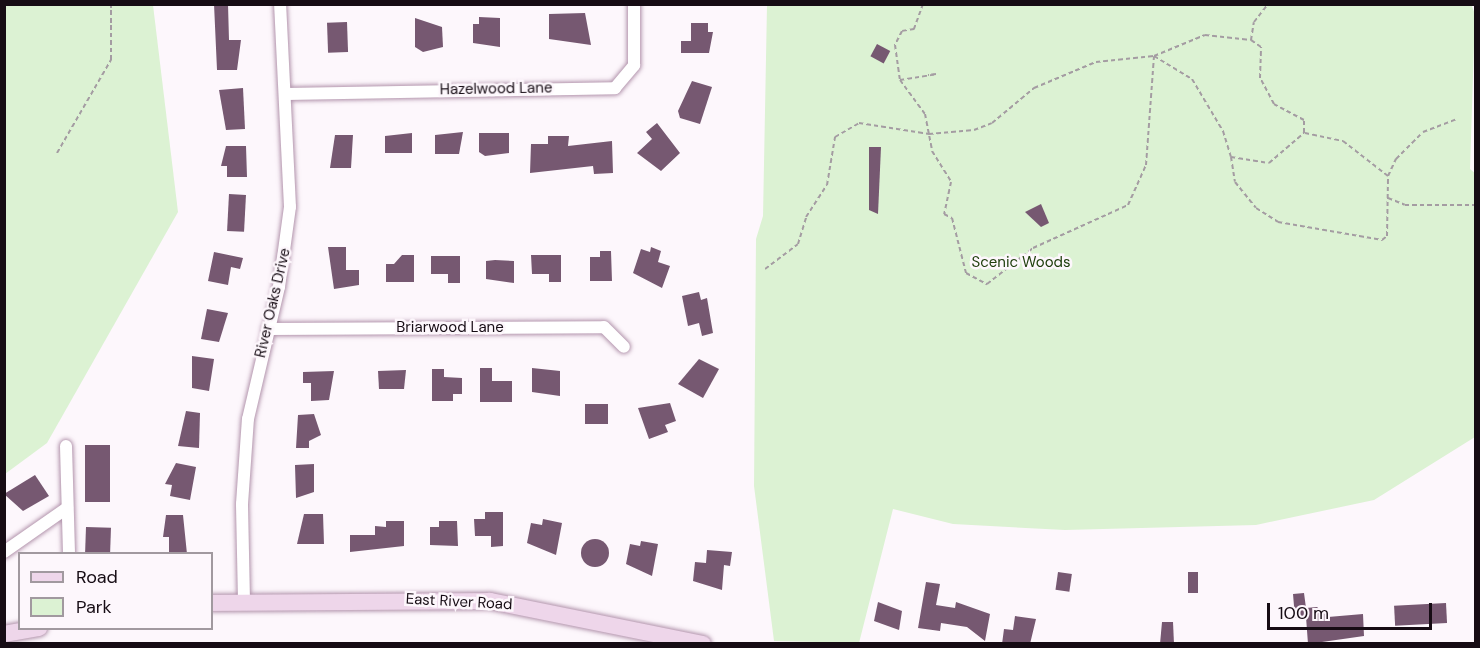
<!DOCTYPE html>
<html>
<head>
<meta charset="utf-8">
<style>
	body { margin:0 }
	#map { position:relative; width:1480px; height:648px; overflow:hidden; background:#fdf7fc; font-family:"DM Sans",sans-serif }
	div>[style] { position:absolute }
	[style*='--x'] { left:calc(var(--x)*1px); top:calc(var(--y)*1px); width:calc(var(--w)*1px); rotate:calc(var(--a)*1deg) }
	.green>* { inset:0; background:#dcf2d3 }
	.building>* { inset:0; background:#765871; transform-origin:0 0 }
	.round { border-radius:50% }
	.path>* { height:2px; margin-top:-1px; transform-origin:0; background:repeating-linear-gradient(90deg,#a49ca2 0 4.5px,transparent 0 7.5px) }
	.roads { filter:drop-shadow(0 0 2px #b395ad) drop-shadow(0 0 2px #b395ad) }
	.street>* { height:12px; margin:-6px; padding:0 6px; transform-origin:6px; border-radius:6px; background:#fff }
	.secondary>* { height:16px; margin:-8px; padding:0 8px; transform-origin:8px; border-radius:8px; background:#eed6ea }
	span { translate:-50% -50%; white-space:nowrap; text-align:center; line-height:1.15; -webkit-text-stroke:5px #fdf7fc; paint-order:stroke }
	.street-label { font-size:15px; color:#160c14 }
	.park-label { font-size:15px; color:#203f0d }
	.frame { position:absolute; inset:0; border:6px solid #160c14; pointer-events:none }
	.legend { position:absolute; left:18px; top:552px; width:195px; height:78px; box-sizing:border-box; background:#fdf7fc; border:2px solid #a1999f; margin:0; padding:8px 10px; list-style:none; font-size:18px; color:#160c14 }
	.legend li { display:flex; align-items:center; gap:12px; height:30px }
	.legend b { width:30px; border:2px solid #a1999f }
	.scale { position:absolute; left:1267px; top:603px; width:165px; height:27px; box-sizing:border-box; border:3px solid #160c14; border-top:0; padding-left:8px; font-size:18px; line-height:21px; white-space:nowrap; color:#160c14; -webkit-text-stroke:4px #fdf7fc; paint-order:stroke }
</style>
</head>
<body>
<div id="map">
	<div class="green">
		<i style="clip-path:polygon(5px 4px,153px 5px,178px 212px,47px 443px,5px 474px)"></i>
		<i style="clip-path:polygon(1471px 4px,1475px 14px,1470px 169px,1476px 174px,1475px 437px,1374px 500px,1256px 525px,1065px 530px,953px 524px,893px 509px,859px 643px,774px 641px,754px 486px,756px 239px,763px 216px,767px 5px)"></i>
	</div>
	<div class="building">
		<i style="clip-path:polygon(214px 4px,228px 4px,229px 40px,241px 40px,237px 70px,217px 70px)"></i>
		<i style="clip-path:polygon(585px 13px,591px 45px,549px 39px,549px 14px)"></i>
		<i style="clip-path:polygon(479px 17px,500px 18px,500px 47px,473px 43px,473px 24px,479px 24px)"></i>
		<i style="clip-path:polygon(415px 18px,442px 27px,443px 47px,423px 52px,415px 47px)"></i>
		<i style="left:347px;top:22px;width:30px;height:20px;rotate:88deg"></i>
		<i style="clip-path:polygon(691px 23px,708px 23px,708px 32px,713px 32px,709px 53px,681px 53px,681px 41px,691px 41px)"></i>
		<i style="left:877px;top:44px;width:15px;height:14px;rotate:28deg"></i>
		<i style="clip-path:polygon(692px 81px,712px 87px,700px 124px,680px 118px,678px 111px)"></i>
		<i style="clip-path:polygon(243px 88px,245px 129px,226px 130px,219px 90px)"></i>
		<i style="clip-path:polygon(657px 123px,680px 153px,661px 171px,637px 153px,652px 139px,646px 132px)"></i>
		<i style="clip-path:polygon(463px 132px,459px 154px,435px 154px,435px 135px)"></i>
		<i style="clip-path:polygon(412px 133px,412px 153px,385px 153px,385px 136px)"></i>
		<i style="clip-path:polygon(479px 133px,509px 133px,509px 153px,485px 156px,479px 152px)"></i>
		<i style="clip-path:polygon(335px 135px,353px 135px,351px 168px,330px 168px)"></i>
		<i style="clip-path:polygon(548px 136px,569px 136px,568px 146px,612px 141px,613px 173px,594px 174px,593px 166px,530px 173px,531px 144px,548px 144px)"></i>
		<i style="clip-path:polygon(226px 146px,246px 146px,247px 177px,227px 177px,227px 166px,221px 166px)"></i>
		<i style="clip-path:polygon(869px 147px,881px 147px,878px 214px,869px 210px)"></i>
		<i style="left:229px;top:194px;width:17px;height:37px;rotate:3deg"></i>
		<i style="clip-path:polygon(1041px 204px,1049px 223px,1041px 227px,1025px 212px)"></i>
		<i style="clip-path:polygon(328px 247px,346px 247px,346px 270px,359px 270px,359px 285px,334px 289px)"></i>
		<i style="clip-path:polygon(651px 247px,661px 251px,658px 262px,670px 266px,662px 288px,633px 273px,641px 249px,650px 252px)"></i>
		<i style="clip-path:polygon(600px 251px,611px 251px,612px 281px,590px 281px,590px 257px,600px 257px)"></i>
		<i style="clip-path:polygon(214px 252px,243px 258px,240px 269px,231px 267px,228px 285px,208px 281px)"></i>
		<i style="clip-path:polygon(402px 255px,414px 255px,414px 282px,386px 282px,386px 264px,394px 264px)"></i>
		<i style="clip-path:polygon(531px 255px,561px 255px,561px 282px,549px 282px,549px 274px,532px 274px)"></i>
		<i style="clip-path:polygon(431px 256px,460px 256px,460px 283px,448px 283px,448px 274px,431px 274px)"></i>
		<i style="clip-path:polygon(495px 260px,514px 261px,514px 283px,486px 279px,486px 261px)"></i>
		<i style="clip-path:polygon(699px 292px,701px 300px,707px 298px,713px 333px,702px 336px,699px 323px,688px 326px,682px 296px)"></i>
		<i style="clip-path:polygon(207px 309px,228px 313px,219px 342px,201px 339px)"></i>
		<i style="clip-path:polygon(192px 356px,214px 359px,209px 391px,192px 388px)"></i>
		<i style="clip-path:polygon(699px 359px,719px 369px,703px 398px,678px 384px)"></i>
		<i style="clip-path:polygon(480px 368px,492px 368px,492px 381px,512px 381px,512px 402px,480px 402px)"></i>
		<i style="clip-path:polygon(532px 368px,560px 371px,560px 396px,532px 392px)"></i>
		<i style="clip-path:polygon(432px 369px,444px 369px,444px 377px,462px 378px,462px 394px,453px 394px,453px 401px,432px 401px)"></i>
		<i style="clip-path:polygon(406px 370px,404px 389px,379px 389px,378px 371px)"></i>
		<i style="clip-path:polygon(334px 371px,329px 400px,311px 401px,311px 383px,303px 383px,303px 372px)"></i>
		<i style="clip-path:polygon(670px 403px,676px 421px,665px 425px,668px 432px,649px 439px,638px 408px)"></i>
		<i style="left:585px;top:404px;width:23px;height:20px"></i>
		<i style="clip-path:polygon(186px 411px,200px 413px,199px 448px,178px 446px)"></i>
		<i style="clip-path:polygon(314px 414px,321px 435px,309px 441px,309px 448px,296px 448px,298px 415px)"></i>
		<i style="left:85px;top:445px;width:25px;height:57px"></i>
		<i style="clip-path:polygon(176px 463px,196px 467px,190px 500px,170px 496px,172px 485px,165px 484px)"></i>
		<i style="clip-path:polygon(314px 464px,314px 492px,296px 498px,295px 465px)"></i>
		<i style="clip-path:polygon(35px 475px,49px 496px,23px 511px,4px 494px)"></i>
		<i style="clip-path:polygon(485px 512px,503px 512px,503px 546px,491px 547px,491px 536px,475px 536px,474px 519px,485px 519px)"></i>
		<i style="clip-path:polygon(304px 514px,323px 514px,324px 544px,297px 544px)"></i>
		<i style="clip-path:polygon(166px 515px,183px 515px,187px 554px,169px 554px,169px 537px,163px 537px)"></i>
		<i style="clip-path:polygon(543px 519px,562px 523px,556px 555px,527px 543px,531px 523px,542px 525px)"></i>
		<i style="clip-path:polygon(386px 521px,404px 521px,404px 546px,350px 552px,350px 535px,375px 535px,375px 526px,386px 527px)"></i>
		<i style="clip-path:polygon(439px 521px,457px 521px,458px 546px,430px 545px,430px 527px,439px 527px)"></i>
		<i style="left:86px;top:527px;width:25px;height:27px;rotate:2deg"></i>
		<i class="round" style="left:581px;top:539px;width:28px;height:28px"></i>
		<i style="clip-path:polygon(641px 541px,658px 544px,652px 576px,626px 564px,630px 544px,640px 546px)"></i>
		<i style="clip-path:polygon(707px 550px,732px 552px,730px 566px,724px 565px,722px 590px,693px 581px,695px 562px,706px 563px)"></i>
		<i style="left:1058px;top:572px;width:14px;height:18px;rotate:8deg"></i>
		<i style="left:1198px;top:572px;width:21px;height:10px;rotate:90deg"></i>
		<i style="clip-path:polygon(926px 582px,940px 584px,936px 605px,955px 608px,956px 602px,990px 614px,985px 641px,967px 627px,941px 623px,940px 631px,918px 628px)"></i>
		<i style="clip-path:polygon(1304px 593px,1306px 608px,1317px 607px,1328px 617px,1363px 614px,1364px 636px,1308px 644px,1306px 617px,1295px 618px,1293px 594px)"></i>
		<i style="clip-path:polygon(878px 602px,902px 611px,899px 630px,874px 621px)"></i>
		<i style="left:1446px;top:603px;width:20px;height:52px;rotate:87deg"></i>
		<i style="clip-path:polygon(1015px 616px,1036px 619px,1030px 644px,1002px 644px,1004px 629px,1013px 630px)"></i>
		<i style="clip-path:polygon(1162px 622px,1173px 622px,1174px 644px,1160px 644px)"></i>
	</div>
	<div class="path">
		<i style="--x:923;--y:4;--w:27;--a:110"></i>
		<i style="--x:914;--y:29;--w:12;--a:171"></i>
		<i style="--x:902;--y:31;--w:16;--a:117"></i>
		<i style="--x:895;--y:45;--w:35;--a:82"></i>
		<i style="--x:900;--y:80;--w:42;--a:53.7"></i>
		<i style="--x:925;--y:114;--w:38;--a:79"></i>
		<i style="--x:932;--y:151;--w:36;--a:58"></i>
		<i style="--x:951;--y:182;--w:33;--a:102"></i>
		<i style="--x:944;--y:214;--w:9;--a:27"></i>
		<i style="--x:952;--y:218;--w:57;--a:75.7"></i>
		<i style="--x:966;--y:273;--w:24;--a:28"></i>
		<i style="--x:987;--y:284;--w:58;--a:-38"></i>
		<i style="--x:1033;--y:248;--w:104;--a:-24.4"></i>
		<i style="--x:1128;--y:205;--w:44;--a:-65.8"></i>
		<i style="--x:1146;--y:165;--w:109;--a:-85.8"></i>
		<i style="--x:1154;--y:56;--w:44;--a:31.2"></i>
		<i style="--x:1192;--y:79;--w:61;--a:59.2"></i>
		<i style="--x:1223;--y:131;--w:27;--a:73"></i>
		<i style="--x:1231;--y:157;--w:38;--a:9"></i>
		<i style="--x:1269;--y:163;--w:46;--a:-40.6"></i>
		<i style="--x:1304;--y:133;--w:13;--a:-90"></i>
		<i style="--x:1304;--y:120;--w:34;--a:-152"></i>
		<i style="--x:1274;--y:104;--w:30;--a:-118"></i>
		<i style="--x:1260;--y:78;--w:31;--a:-88"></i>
		<i style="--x:1261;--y:47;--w:12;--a:-145"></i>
		<i style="--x:1251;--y:40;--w:18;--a:-81"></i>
		<i style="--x:1254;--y:22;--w:23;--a:-52"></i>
		<i style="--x:900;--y:80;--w:36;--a:-9"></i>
		<i style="--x:936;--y:74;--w:8;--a:173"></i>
		<i style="--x:1305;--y:133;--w:39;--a:12"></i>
		<i style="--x:1343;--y:141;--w:57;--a:37.9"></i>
		<i style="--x:57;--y:153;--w:108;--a:-59.9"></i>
		<i style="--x:111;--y:60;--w:56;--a:-90"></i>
		<i style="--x:1231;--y:157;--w:25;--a:81"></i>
		<i style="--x:1235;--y:182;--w:33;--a:51"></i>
		<i style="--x:1256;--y:208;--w:26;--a:32"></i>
		<i style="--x:1278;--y:222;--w:106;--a:9.8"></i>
		<i style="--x:1382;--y:240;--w:6;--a:-39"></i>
		<i style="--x:1387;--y:236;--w:60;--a:-89"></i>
		<i style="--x:1388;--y:176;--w:19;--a:-65"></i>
		<i style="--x:1396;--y:159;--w:38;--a:-45"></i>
		<i style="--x:1423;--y:132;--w:36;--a:-21"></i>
		<i style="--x:1388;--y:198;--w:18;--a:22"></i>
		<i style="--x:1405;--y:205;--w:71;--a:0"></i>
		<i style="--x:765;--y:269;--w:41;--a:-37.1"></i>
		<i style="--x:798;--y:244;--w:28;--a:-73"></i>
		<i style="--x:806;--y:217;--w:38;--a:-57"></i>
		<i style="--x:827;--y:185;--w:49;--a:-80.5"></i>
		<i style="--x:835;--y:137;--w:28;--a:-30"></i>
		<i style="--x:859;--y:123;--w:71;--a:8.9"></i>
		<i style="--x:929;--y:134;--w:45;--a:-5.1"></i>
		<i style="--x:974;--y:130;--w:19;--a:-21"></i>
		<i style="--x:992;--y:123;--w:55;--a:-39.8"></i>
		<i style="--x:1034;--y:88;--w:67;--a:-22.8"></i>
		<i style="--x:1096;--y:62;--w:58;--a:-5.9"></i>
		<i style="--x:1154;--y:56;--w:55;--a:-22.4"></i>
		<i style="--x:1205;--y:35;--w:46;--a:6.2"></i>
	</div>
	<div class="roads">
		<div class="street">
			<i style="--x:286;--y:94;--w:329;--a:-1"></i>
			<i style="--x:615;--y:88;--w:30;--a:-50"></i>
			<i style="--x:634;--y:65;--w:61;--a:-90"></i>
			<i style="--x:268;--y:329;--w:336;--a:-0.3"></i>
			<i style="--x:604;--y:327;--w:28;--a:45"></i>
			<i style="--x:66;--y:446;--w:108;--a:88.4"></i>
			<i style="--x:4;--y:552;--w:77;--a:-34.9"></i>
			<i style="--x:244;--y:601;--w:97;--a:-91.2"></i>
			<i style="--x:242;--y:504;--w:85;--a:-86"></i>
			<i style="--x:248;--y:419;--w:136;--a:-76.8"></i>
			<i style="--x:279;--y:287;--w:81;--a:-82.2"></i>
			<i style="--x:290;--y:207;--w:203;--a:-92.8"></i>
		</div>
		<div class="secondary">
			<i style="--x:212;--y:603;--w:278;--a:-0.4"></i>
			<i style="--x:490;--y:601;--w:217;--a:11.4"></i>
			<i style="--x:4;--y:634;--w:36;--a:-10"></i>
		</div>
	</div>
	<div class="street-label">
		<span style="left:496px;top:89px;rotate:-1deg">Hazelwood Lane</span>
		<span style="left:273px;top:303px;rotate:-77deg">River Oaks Drive</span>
		<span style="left:450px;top:328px">Briarwood Lane</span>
		<span style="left:459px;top:602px;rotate:3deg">East River Road</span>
	</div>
	<div class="park-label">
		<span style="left:1021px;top:263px">Scenic Woods</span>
	</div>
	<div class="frame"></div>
	<ul class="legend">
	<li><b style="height:8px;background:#eed6ea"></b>Road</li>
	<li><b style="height:16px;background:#dcf2d3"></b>Park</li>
	</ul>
	<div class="scale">100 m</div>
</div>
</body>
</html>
